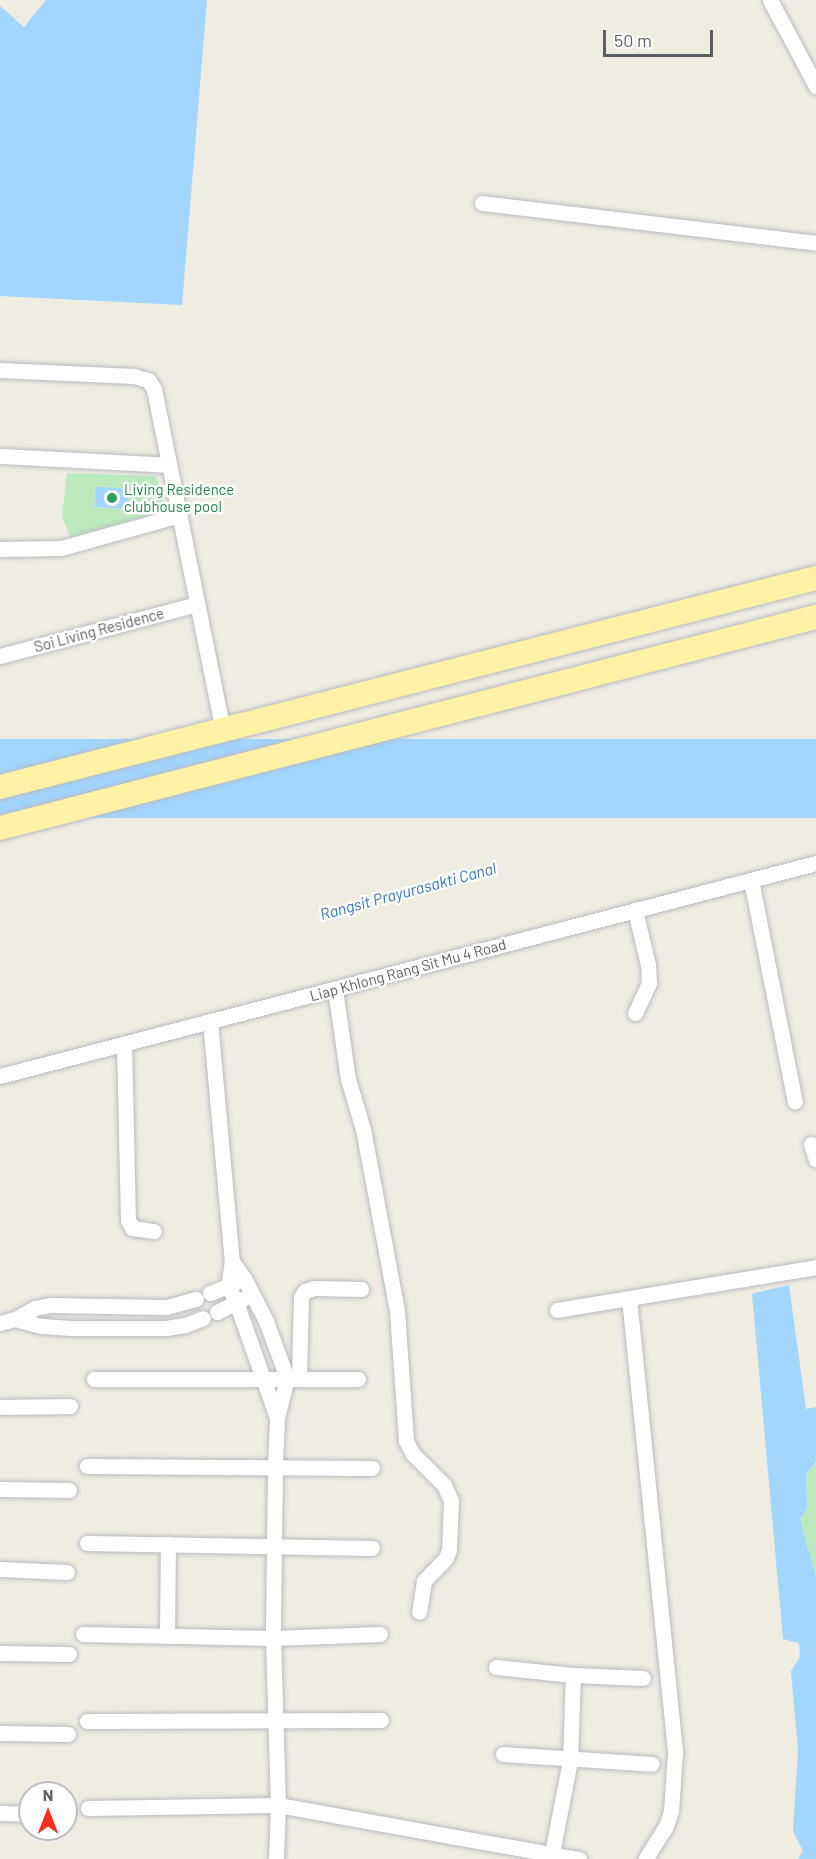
<!DOCTYPE html>
<html>
<head>
<meta charset="utf-8">
<style>
	body { margin:0 }
	#map { position:relative; width:816px; height:1859px; overflow:hidden; background:#efece2; font-family:Barlow,sans-serif }
	div>[style] { position:absolute }
	[style*='--x'] { left:calc(var(--x)*1px); top:calc(var(--y)*1px); width:calc(var(--w)*1px); rotate:calc(var(--a)*1deg) }
	.green>* { inset:0; background:#bce9bd }
	.water>* { inset:0; background:#a2d6ff; transform-origin:0 0 }
	.roads { filter:drop-shadow(0 0 2px #b8bbc0) drop-shadow(0 0 2px #b8bbc0) }
	.street>* { height:15px; margin:-7.5px; padding:0 7.5px; transform-origin:7.5px; border-radius:7.5px; background:#fff }
	.primary>* { height:24px; margin:-12px; padding:0 12px; transform-origin:12px; border-radius:12px; background:#fff2a7 }
	.dots>* { width:16px; height:16px; translate:-50% -50%; box-sizing:border-box; border:3px solid #fff; border-radius:50% }
	span { translate:-50% -50%; white-space:nowrap; text-align:center; line-height:1.15; -webkit-text-stroke:5px #fff; paint-order:stroke }
	.leisure-label { font-size:15px; color:#27864d }
	.left { translate:0 -50%; text-align:left }
	.street-label { font-size:15px; color:#5b5f65 }
	.water-label { font-size:16px; color:#3576bb; font-style:italic }
	.north { position:absolute; left:18px; top:1781px; width:60px; height:60px; box-sizing:border-box; background:#fff; border:2px solid #bdbfc1; border-radius:50%; rotate:0deg; font-size:16px; font-weight:700; line-height:24px; text-align:center; color:#5b5f65 }
	.north::after { content:''; display:block; margin:auto; width:21px; height:27px; background:#fa311e; clip-path:polygon(50% 0,100% 100%,50% 72%,0 100%) }
	.scale { position:absolute; left:603px; top:30px; width:110px; height:27px; box-sizing:border-box; border:3px solid #5b5f65; border-top:0; padding-left:8px; font-size:18px; line-height:21px; white-space:nowrap; color:#5b5f65; -webkit-text-stroke:4px #fff; paint-order:stroke }
</style>
</head>
<body>
<div id="map">
	<div class="green">
		<i style="clip-path:polygon(67px 473px,156px 476px,166px 510px,70px 538px,62px 516px)"></i>
		<i style="clip-path:polygon(816px 1461px,816px 1577px,800px 1519px,807px 1508px,806px 1475px)"></i>
	</div>
	<div class="water">
		<i style="clip-path:polygon(46px 0,207px 0,182px 305px,0 296px,0 6px,24px 27px)"></i>
		<i style="left:96px;top:487px;width:33px;height:20px;rotate:3deg"></i>
		<i style="left:816px;top:739px;width:79px;height:843px;rotate:90deg"></i>
		<i style="clip-path:polygon(789px 1285px,806px 1409px,816px 1407px,816px 1461px,806px 1475px,807px 1508px,800px 1519px,816px 1577px,816px 1859px,798px 1859px,803px 1851px,793px 1831px,798px 1750px,791px 1671px,800px 1657px,799px 1643px,783px 1639px,752px 1294px)"></i>
	</div>
	<div class="roads">
		<div class="street">
			<i style="--x:770;--y:0;--w:98;--a:61.9"></i>
			<i style="--x:482;--y:203;--w:336;--a:6.8"></i>
			<i style="--x:0;--y:370;--w:134;--a:2.6"></i>
			<i style="--x:134;--y:376;--w:15;--a:16"></i>
			<i style="--x:148;--y:380;--w:11;--a:56"></i>
			<i style="--x:154;--y:389;--w:348;--a:78.6"></i>
			<i style="--x:0;--y:456;--w:169;--a:3"></i>
			<i style="--x:0;--y:549;--w:61;--a:-0.9"></i>
			<i style="--x:61;--y:548;--w:123;--a:-15.5"></i>
			<i style="--x:0;--y:656;--w:204;--a:-14.8"></i>
			<i style="--x:751;--y:880;--w:226;--a:78.8"></i>
			<i style="--x:335;--y:989;--w:91;--a:81.8"></i>
			<i style="--x:348;--y:1079;--w:52;--a:73.3"></i>
			<i style="--x:363;--y:1129;--w:185;--a:79.4"></i>
			<i style="--x:397;--y:1311;--w:130;--a:86"></i>
			<i style="--x:406;--y:1441;--w:15;--a:62"></i>
			<i style="--x:413;--y:1454;--w:44;--a:45"></i>
			<i style="--x:444;--y:1485;--w:17;--a:66"></i>
			<i style="--x:451;--y:1501;--w:49;--a:92.3"></i>
			<i style="--x:449;--y:1550;--w:9;--a:111"></i>
			<i style="--x:446;--y:1558;--w:32;--a:134"></i>
			<i style="--x:424;--y:1581;--w:31;--a:99"></i>
			<i style="--x:635;--y:1013;--w:33;--a:-65"></i>
			<i style="--x:649;--y:983;--w:18;--a:-93"></i>
			<i style="--x:648;--y:965;--w:57;--a:-103.3"></i>
			<i style="--x:210;--y:1021;--w:241;--a:84.8"></i>
			<i style="--x:232;--y:1261;--w:25;--a:99"></i>
			<i style="--x:228;--y:1286;--w:18;--a:63"></i>
			<i style="--x:236;--y:1302;--w:123;--a:70.5"></i>
			<i style="--x:124;--y:1044;--w:176;--a:88.7"></i>
			<i style="--x:128;--y:1220;--w:9;--a:63"></i>
			<i style="--x:132;--y:1228;--w:22;--a:8"></i>
			<i style="--x:0;--y:1076;--w:843;--a:-14.63"></i>
			<i style="--x:811;--y:1144;--w:16;--a:72"></i>
			<i style="--x:232;--y:1261;--w:21;--a:55"></i>
			<i style="--x:244;--y:1278;--w:48;--a:62.9"></i>
			<i style="--x:266;--y:1321;--w:61;--a:69.8"></i>
			<i style="--x:287;--y:1378;--w:41;--a:104"></i>
			<i style="--x:277;--y:1418;--w:48;--a:92.4"></i>
			<i style="--x:275;--y:1466;--w:172;--a:90.7"></i>
			<i style="--x:273;--y:1638;--w:167;--a:88.3"></i>
			<i style="--x:278;--y:1805;--w:54;--a:92.1"></i>
			<i style="--x:210;--y:1293;--w:27;--a:-22"></i>
			<i style="--x:629;--y:1298;--w:457;--a:84.2"></i>
			<i style="--x:675;--y:1753;--w:58;--a:93.9"></i>
			<i style="--x:671;--y:1811;--w:16;--a:108"></i>
			<i style="--x:666;--y:1826;--w:39;--a:122"></i>
			<i style="--x:557;--y:1310;--w:263;--a:-9.4"></i>
			<i style="--x:217;--y:1312;--w:30;--a:-27"></i>
			<i style="--x:15;--y:1319;--w:28;--a:15"></i>
			<i style="--x:42;--y:1326;--w:29;--a:4"></i>
			<i style="--x:71;--y:1328;--w:95;--a:0"></i>
			<i style="--x:166;--y:1328;--w:19;--a:-9"></i>
			<i style="--x:185;--y:1325;--w:19;--a:-21"></i>
			<i style="--x:0;--y:1323;--w:16;--a:-15"></i>
			<i style="--x:15;--y:1319;--w:23;--a:-29"></i>
			<i style="--x:35;--y:1308;--w:16;--a:-11"></i>
			<i style="--x:51;--y:1305;--w:115;--a:1"></i>
			<i style="--x:166;--y:1307;--w:31;--a:-15"></i>
			<i style="--x:299;--y:1378;--w:81;--a:-88.6"></i>
			<i style="--x:301;--y:1297;--w:7;--a:-56"></i>
			<i style="--x:305;--y:1291;--w:9;--a:-18"></i>
			<i style="--x:314;--y:1288;--w:47;--a:1.2"></i>
			<i style="--x:94;--y:1379;--w:264;--a:0"></i>
			<i style="--x:0;--y:1407;--w:70;--a:-0.8"></i>
			<i style="--x:87;--y:1466;--w:285;--a:0.4"></i>
			<i style="--x:0;--y:1489;--w:69;--a:0.8"></i>
			<i style="--x:87;--y:1543;--w:285;--a:1"></i>
			<i style="--x:0;--y:1569;--w:67;--a:2.6"></i>
			<i style="--x:83;--y:1634;--w:190;--a:1.2"></i>
			<i style="--x:273;--y:1638;--w:107;--a:-2.1"></i>
			<i style="--x:167;--y:1635;--w:91;--a:-89.4"></i>
			<i style="--x:0;--y:1653;--w:69;--a:0.8"></i>
			<i style="--x:496;--y:1667;--w:77;--a:5.9"></i>
			<i style="--x:573;--y:1675;--w:70;--a:2.5"></i>
			<i style="--x:87;--y:1721;--w:294;--a:-0.2"></i>
			<i style="--x:0;--y:1733;--w:68;--a:0.8"></i>
			<i style="--x:503;--y:1754;--w:149;--a:3.8"></i>
			<i style="--x:88;--y:1808;--w:190;--a:-0.9"></i>
			<i style="--x:278;--y:1805;--w:306;--a:10.2"></i>
			<i style="--x:0;--y:1813;--w:30;--a:2"></i>
			<i style="--x:66;--y:1814;--w:1;--a:0"></i>
			<i style="--x:552;--y:1853;--w:95;--a:-79"></i>
			<i style="--x:570;--y:1760;--w:85;--a:-88"></i>
		</div>
		<div class="primary">
			<i style="--x:0;--y:787;--w:842;--a:-14.37"></i>
			<i style="--x:0;--y:828;--w:843;--a:-14.5"></i>
		</div>
	</div>
	<div class="dots">
		<i style="left:112px;top:498px;background:#2e9e5b"></i>
	</div>
	<div class="leisure-label">
		<span class="left" style="left:124px;top:498px">Living Residence<br>clubhouse pool</span>
	</div>
	<div class="street-label">
		<span style="left:99px;top:630px;rotate:-15deg">Soi Living Residence</span>
		<span style="left:408px;top:970px;rotate:-15deg">Liap Khlong Rang Sit Mu 4 Road</span>
	</div>
	<div class="water-label">
		<span style="left:408px;top:891px;rotate:-15deg">Rangsit Prayurasakti Canal</span>
	</div>
	<div class="north">N</div>
	<div class="scale">50 m</div>
</div>
</body>
</html>
